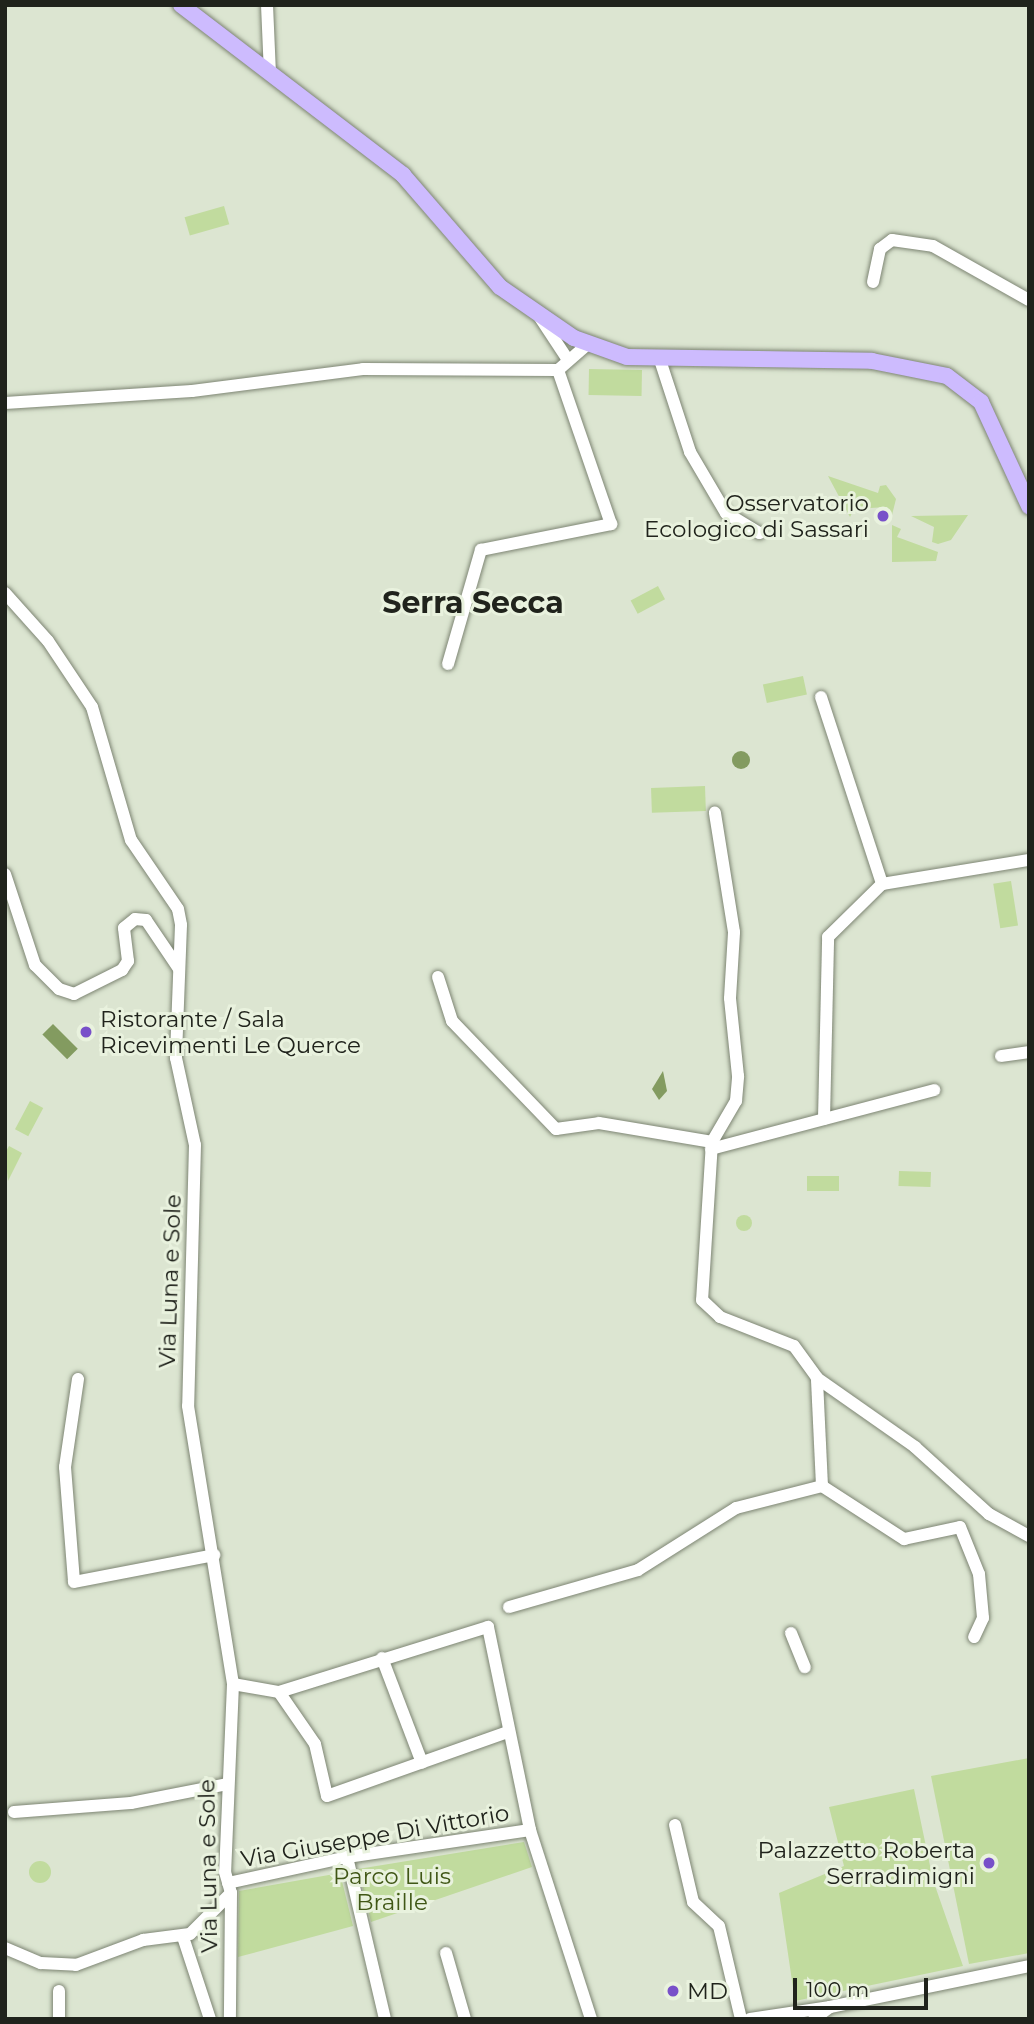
<!DOCTYPE html>
<html>
<head>
<meta charset="utf-8">
<style>
	body { margin:0 }
	#map { position:relative; width:1034px; height:2024px; overflow:hidden; background:#dce5d1; font-family:Montserrat,sans-serif }
	div>[style] { position:absolute }
	[style*='--x'] { left:calc(var(--x)*1px); top:calc(var(--y)*1px); width:calc(var(--w)*1px); rotate:calc(var(--a)*1deg) }
	.green>* { inset:0; background:#c1db9e; transform-origin:0 0 }
	.round { border-radius:50% }
	.water>* { inset:0; background:#839b60; transform-origin:0 0 }
	.roads { filter:drop-shadow(0 0 2px #7d8573) drop-shadow(0 0 2px #7d8573) }
	.minor>* { height:12px; margin:-6px; padding:0 6px; transform-origin:6px; border-radius:6px; background:#fff }
	.major>* { height:16px; margin:-8px; padding:0 8px; transform-origin:8px; border-radius:8px; background:#cdbbfe }
	.dots>* { width:19px; height:19px; translate:-50% -50%; box-sizing:border-box; border:4px solid #e9f2de; border-radius:50% }
	span { translate:-50% -50%; white-space:nowrap; text-align:center; line-height:1.15; -webkit-text-stroke:6px #e9f2de; paint-order:stroke }
	.poi-label { font-size:23px; color:#20231c }
	.right { translate:-100% -50%; text-align:right }
	.left { translate:0 -50%; text-align:left }
	.street-label { font-size:23px; color:#20231c }
	.park-label { font-size:23px; color:#405716 }
	.district-label { font-size:30px; color:#20231c; font-weight:700 }
	.frame { position:absolute; inset:0; border:7px solid #20231c; pointer-events:none }
	.scale { position:absolute; left:793px; top:1978px; width:135px; height:32px; box-sizing:border-box; border:4px solid #20231c; border-top:0; padding-left:9px; font-size:21px; line-height:24px; white-space:nowrap; color:#20231c; -webkit-text-stroke:5px #e9f2de; paint-order:stroke }
</style>
</head>
<body>
<div id="map">
	<div class="green">
		<i style="left:224px;top:206px;width:19px;height:41px;rotate:74deg"></i>
		<i style="left:589px;top:369px;width:53px;height:26px;rotate:1deg"></i>
		<i style="clip-path:polygon(828px 476px,878px 493px,880px 486px,886px 485px,896px 499px,892px 515px,887px 507px,854px 509px,850px 517px)"></i>
		<i style="clip-path:polygon(968px 515px,951px 540px,938px 544px,932px 542px,934px 527px,911px 516px)"></i>
		<i style="clip-path:polygon(892px 525px,901px 529px,897px 537px,938px 552px,936px 561px,892px 562px)"></i>
		<i style="left:658px;top:586px;width:15px;height:31px;rotate:62deg"></i>
		<i style="left:803px;top:676px;width:19px;height:41px;rotate:78deg"></i>
		<i style="left:705px;top:786px;width:25px;height:54px;rotate:88deg"></i>
		<i style="left:1011px;top:881px;width:45px;height:18px;rotate:81deg"></i>
		<i style="left:30px;top:1101px;width:15px;height:32px;rotate:28deg"></i>
		<i style="clip-path:polygon(9px 1146px,22px 1153px,8px 1181px,5px 1153px)"></i>
		<i style="left:899px;top:1171px;width:32px;height:15px;rotate:2deg"></i>
		<i style="left:839px;top:1176px;width:15px;height:32px;rotate:90deg"></i>
		<i class="round" style="left:736px;top:1215px;width:16px;height:16px"></i>
		<i style="clip-path:polygon(1029px 1758px,1029px 1953px,969px 1964px,931px 1776px)"></i>
		<i style="clip-path:polygon(914px 1789px,933px 1880px,963px 1966px,795px 2001px,779px 1893px,844px 1866px,829px 1807px)"></i>
		<i style="clip-path:polygon(524px 1842px,532px 1867px,371px 1922px,358px 1869px)"></i>
		<i class="round" style="left:29px;top:1861px;width:22px;height:22px"></i>
		<i style="clip-path:polygon(340px 1873px,353px 1926px,238px 1957px,239px 1891px)"></i>
	</div>
	<div class="water">
		<i class="round" style="left:732px;top:751px;width:18px;height:18px"></i>
		<i style="left:53px;top:1024px;width:35px;height:15px;rotate:45deg"></i>
		<i style="clip-path:polygon(663px 1071px,667px 1091px,659px 1100px,652px 1089px)"></i>
	</div>
	<div class="roads">
		<div class="minor">
			<i style="--x:267;--y:5;--w:69;--a:87.5"></i>
			<i style="--x:873;--y:282;--w:34;--a:-78"></i>
			<i style="--x:880;--y:249;--w:15;--a:-37"></i>
			<i style="--x:892;--y:240;--w:41;--a:8.3"></i>
			<i style="--x:933;--y:246;--w:110;--a:29.4"></i>
			<i style="--x:539;--y:316;--w:53;--a:56.6"></i>
			<i style="--x:660;--y:360;--w:97;--a:71.9"></i>
			<i style="--x:690;--y:452;--w:71;--a:59.5"></i>
			<i style="--x:726;--y:513;--w:39;--a:31"></i>
			<i style="--x:5;--y:403;--w:187;--a:-3.7"></i>
			<i style="--x:192;--y:391;--w:172;--a:-7.3"></i>
			<i style="--x:363;--y:369;--w:195;--a:0.3"></i>
			<i style="--x:558;--y:370;--w:40;--a:-41"></i>
			<i style="--x:5;--y:593;--w:64;--a:48.1"></i>
			<i style="--x:48;--y:641;--w:79;--a:56.3"></i>
			<i style="--x:92;--y:707;--w:139;--a:73.7"></i>
			<i style="--x:131;--y:840;--w:83;--a:55.7"></i>
			<i style="--x:178;--y:909;--w:16;--a:79"></i>
			<i style="--x:181;--y:925;--w:133;--a:92.2"></i>
			<i style="--x:176;--y:1058;--w:89;--a:77.7"></i>
			<i style="--x:195;--y:1145;--w:261;--a:91.5"></i>
			<i style="--x:188;--y:1406;--w:282;--a:80.8"></i>
			<i style="--x:233;--y:1684;--w:188;--a:92.4"></i>
			<i style="--x:225;--y:1872;--w:22;--a:74"></i>
			<i style="--x:231;--y:1893;--w:126;--a:90.5"></i>
			<i style="--x:448;--y:664;--w:119;--a:-73.9"></i>
			<i style="--x:481;--y:550;--w:133;--a:-11.3"></i>
			<i style="--x:611;--y:524;--w:163;--a:-109"></i>
			<i style="--x:821;--y:697;--w:197;--a:71.9"></i>
			<i style="--x:5;--y:874;--w:96;--a:71.8"></i>
			<i style="--x:35;--y:965;--w:34;--a:45"></i>
			<i style="--x:59;--y:989;--w:16;--a:18"></i>
			<i style="--x:74;--y:994;--w:54;--a:-26.6"></i>
			<i style="--x:122;--y:970;--w:11;--a:-56"></i>
			<i style="--x:128;--y:961;--w:33;--a:-97"></i>
			<i style="--x:124;--y:928;--w:14;--a:-39"></i>
			<i style="--x:135;--y:919;--w:11;--a:5"></i>
			<i style="--x:146;--y:920;--w:59;--a:56"></i>
			<i style="--x:438;--y:977;--w:46;--a:72.3"></i>
			<i style="--x:452;--y:1021;--w:150;--a:46.1"></i>
			<i style="--x:556;--y:1129;--w:43;--a:-7.9"></i>
			<i style="--x:599;--y:1123;--w:115;--a:9.5"></i>
			<i style="--x:712;--y:1142;--w:158;--a:93.6"></i>
			<i style="--x:702;--y:1300;--w:25;--a:43"></i>
			<i style="--x:720;--y:1317;--w:79;--a:21.4"></i>
			<i style="--x:794;--y:1346;--w:39;--a:54"></i>
			<i style="--x:817;--y:1378;--w:120;--a:35.1"></i>
			<i style="--x:915;--y:1447;--w:100;--a:42.2"></i>
			<i style="--x:989;--y:1514;--w:46;--a:28.8"></i>
			<i style="--x:1001;--y:1056;--w:28;--a:-8"></i>
			<i style="--x:824;--y:1119;--w:182;--a:-88.7"></i>
			<i style="--x:828;--y:937;--w:76;--a:-44.5"></i>
			<i style="--x:882;--y:884;--w:149;--a:-9.3"></i>
			<i style="--x:712;--y:1142;--w:48;--a:-59.7"></i>
			<i style="--x:736;--y:1101;--w:25;--a:-85"></i>
			<i style="--x:738;--y:1076;--w:78;--a:-95.9"></i>
			<i style="--x:730;--y:998;--w:66;--a:-86.5"></i>
			<i style="--x:734;--y:932;--w:121;--a:-99.1"></i>
			<i style="--x:711;--y:1149;--w:231;--a:-14.8"></i>
			<i style="--x:78;--y:1379;--w:89;--a:98.4"></i>
			<i style="--x:65;--y:1467;--w:115;--a:85.5"></i>
			<i style="--x:74;--y:1582;--w:143;--a:-10.9"></i>
			<i style="--x:822;--y:1486;--w:98;--a:32.9"></i>
			<i style="--x:904;--y:1539;--w:57;--a:-12.1"></i>
			<i style="--x:960;--y:1527;--w:51;--a:68"></i>
			<i style="--x:979;--y:1574;--w:44;--a:84.8"></i>
			<i style="--x:983;--y:1618;--w:21;--a:115"></i>
			<i style="--x:509;--y:1607;--w:134;--a:-16"></i>
			<i style="--x:638;--y:1570;--w:116;--a:-32.3"></i>
			<i style="--x:736;--y:1508;--w:89;--a:-14.3"></i>
			<i style="--x:822;--y:1486;--w:108;--a:-92.7"></i>
			<i style="--x:791;--y:1633;--w:37;--a:68"></i>
			<i style="--x:382;--y:1658;--w:112;--a:69.1"></i>
			<i style="--x:233;--y:1684;--w:47;--a:9.9"></i>
			<i style="--x:279;--y:1692;--w:219;--a:-17.3"></i>
			<i style="--x:488;--y:1627;--w:207;--a:78.3"></i>
			<i style="--x:530;--y:1830;--w:199;--a:72.1"></i>
			<i style="--x:279;--y:1692;--w:63;--a:55.3"></i>
			<i style="--x:315;--y:1744;--w:53;--a:77"></i>
			<i style="--x:327;--y:1796;--w:192;--a:-19.5"></i>
			<i style="--x:14;--y:1812;--w:117;--a:-4.4"></i>
			<i style="--x:131;--y:1803;--w:99;--a:-11.1"></i>
			<i style="--x:675;--y:1825;--w:79;--a:76.8"></i>
			<i style="--x:693;--y:1902;--w:35;--a:43"></i>
			<i style="--x:719;--y:1926;--w:96;--a:76.7"></i>
			<i style="--x:347;--y:1857;--w:166;--a:76.8"></i>
			<i style="--x:228;--y:1883;--w:122;--a:-12.3"></i>
			<i style="--x:347;--y:1857;--w:185;--a:-8.4"></i>
			<i style="--x:183;--y:1937;--w:86;--a:71.8"></i>
			<i style="--x:5;--y:1948;--w:39;--a:23"></i>
			<i style="--x:41;--y:1963;--w:35;--a:3"></i>
			<i style="--x:76;--y:1965;--w:72;--a:-20.5"></i>
			<i style="--x:143;--y:1940;--w:47;--a:-7.3"></i>
			<i style="--x:190;--y:1934;--w:58;--a:-45"></i>
			<i style="--x:446;--y:1953;--w:69;--a:73.9"></i>
			<i style="--x:59;--y:1991;--w:28;--a:90"></i>
			<i style="--x:750;--y:2019;--w:81;--a:-8.5"></i>
			<i style="--x:814;--y:2019;--w:20;--a:-37"></i>
			<i style="--x:830;--y:2007;--w:203;--a:-11.6"></i>
		</div>
		<div class="major">
			<i style="--x:181;--y:5;--w:280;--a:37.4"></i>
			<i style="--x:403;--y:175;--w:148;--a:49.1"></i>
			<i style="--x:500;--y:287;--w:90;--a:34.6"></i>
			<i style="--x:574;--y:338;--w:56;--a:19.7"></i>
			<i style="--x:627;--y:357;--w:245;--a:0.9"></i>
			<i style="--x:872;--y:361;--w:76;--a:11.3"></i>
			<i style="--x:947;--y:376;--w:43;--a:37.4"></i>
			<i style="--x:981;--y:402;--w:115;--a:65.2"></i>
		</div>
	</div>
	<div class="dots">
		<i style="left:883px;top:516px;background:#7850c9"></i>
		<i style="left:86px;top:1032px;background:#7850c9"></i>
		<i style="left:989px;top:1863px;background:#7850c9"></i>
		<i style="left:673px;top:1991px;background:#7850c9"></i>
	</div>
	<div class="poi-label">
		<span class="right" style="left:869px;top:516px">Osservatorio<br>Ecologico di Sassari</span>
		<span class="left" style="left:100px;top:1032px">Ristorante / Sala<br>Ricevimenti Le Querce</span>
		<span class="right" style="left:975px;top:1863px">Palazzetto Roberta<br>Serradimigni</span>
		<span class="left" style="left:687px;top:1991px">MD</span>
	</div>
	<div class="street-label">
		<span style="left:170px;top:1281px;rotate:-88deg">Via Luna e Sole</span>
		<span style="left:375px;top:1836px;rotate:-10deg">Via Giuseppe Di Vittorio</span>
		<span style="left:208px;top:1866px;rotate:-91deg">Via Luna e Sole</span>
	</div>
	<div class="park-label">
		<span style="left:392px;top:1889px">Parco Luis<br>Braille</span>
	</div>
	<div class="district-label">
		<span style="left:473px;top:603px">Serra Secca</span>
	</div>
	<div class="frame"></div>
	<div class="scale">100 m</div>
</div>
</body>
</html>
